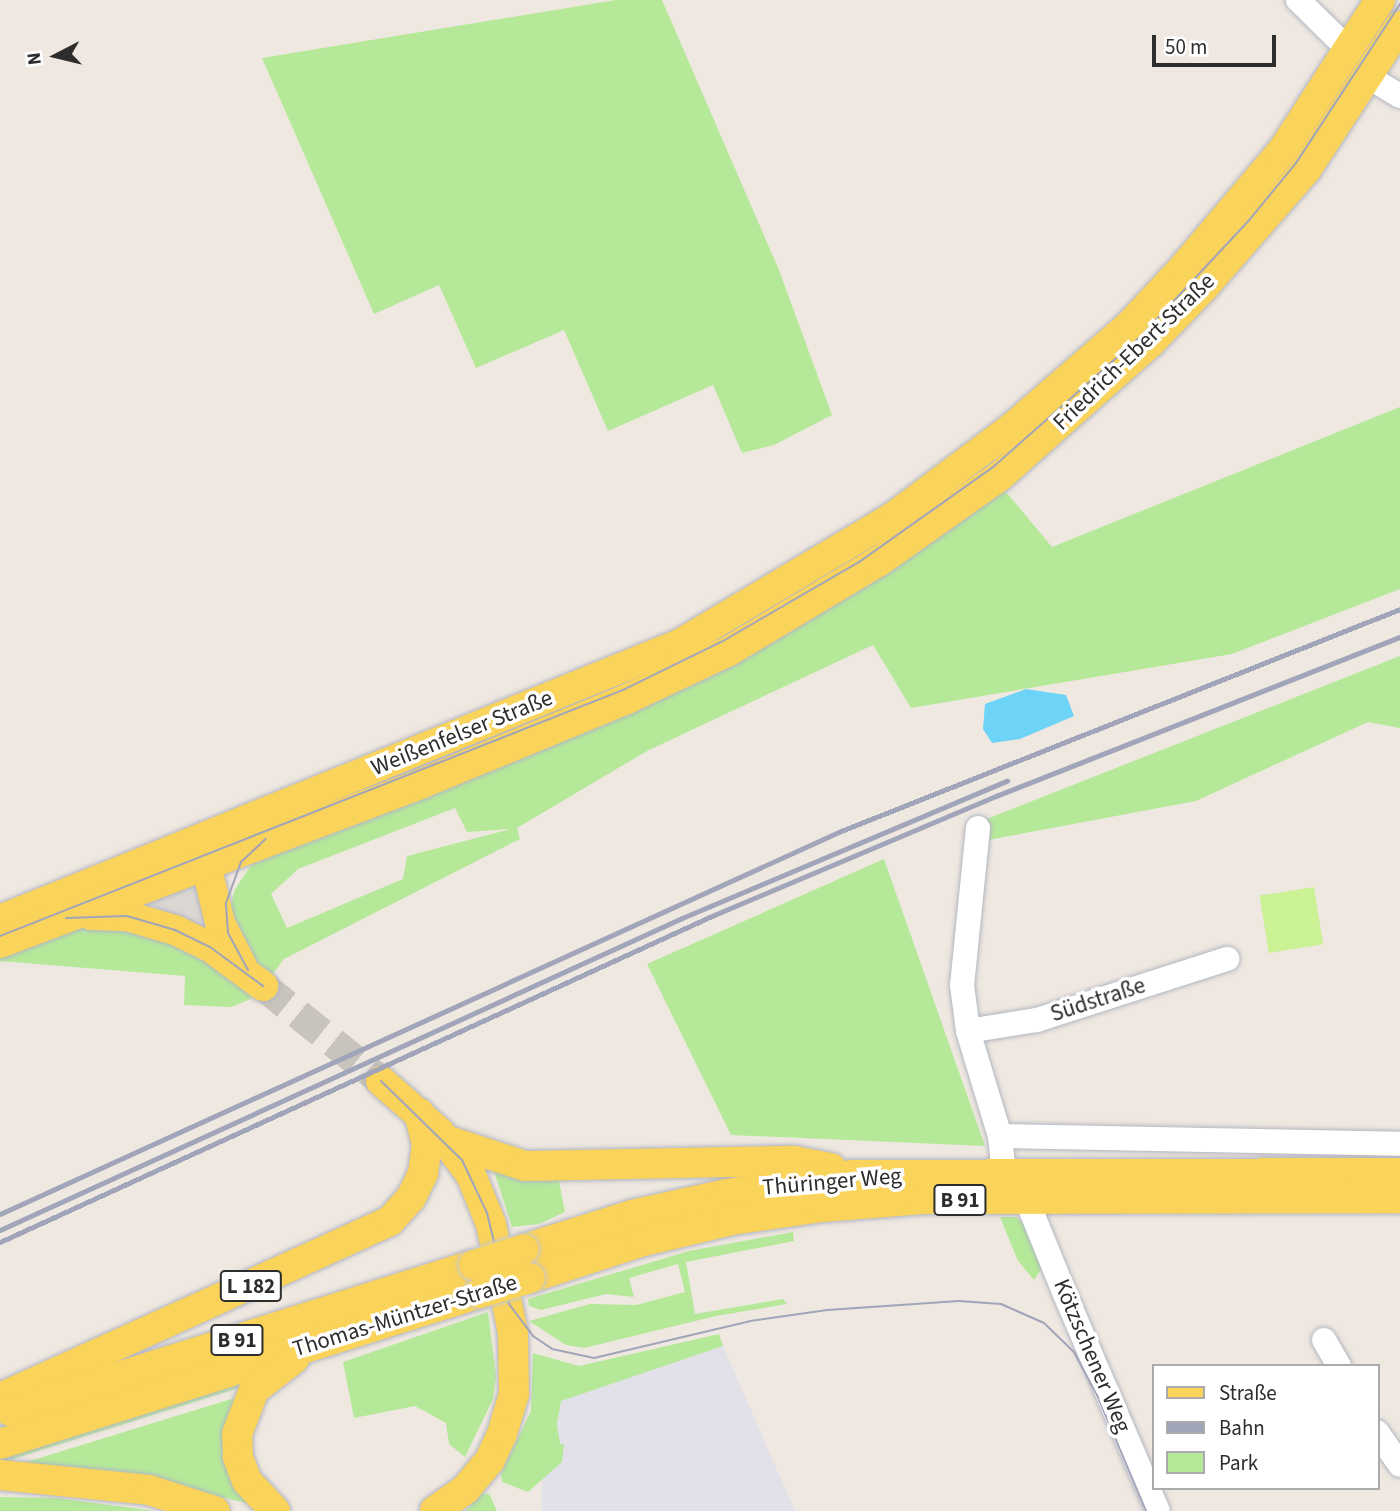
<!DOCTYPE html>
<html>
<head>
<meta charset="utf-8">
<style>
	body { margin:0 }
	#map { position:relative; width:1400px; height:1511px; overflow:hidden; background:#efe8e0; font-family:"Source Sans 3",sans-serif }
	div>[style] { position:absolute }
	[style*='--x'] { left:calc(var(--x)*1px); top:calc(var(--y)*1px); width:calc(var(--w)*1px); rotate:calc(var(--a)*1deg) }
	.industrial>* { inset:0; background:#e2e0e8 }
	.green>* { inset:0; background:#b5e999 }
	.pitch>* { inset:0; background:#caf194; transform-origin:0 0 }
	.plaza>* { inset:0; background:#dbd8d3 }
	.water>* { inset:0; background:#6dd4f7 }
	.major-tunnel>* { height:30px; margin-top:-15px; transform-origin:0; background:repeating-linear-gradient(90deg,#c8c3bc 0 30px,transparent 0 45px) }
	.roads { filter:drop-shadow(0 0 2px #b3b6c2) drop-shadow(0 0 2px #b3b6c2) }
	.minor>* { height:24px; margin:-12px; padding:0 12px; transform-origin:12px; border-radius:12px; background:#fff }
	.major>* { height:30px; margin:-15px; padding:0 15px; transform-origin:15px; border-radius:15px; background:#fad35a }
	.tram>* { height:2px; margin:-1px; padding:0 1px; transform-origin:1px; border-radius:1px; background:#a1a5b9 }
	.rail>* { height:5px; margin:-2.5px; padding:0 2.5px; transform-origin:2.5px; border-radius:2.5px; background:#a1a5b9 }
	.bridges { filter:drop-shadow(0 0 2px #c8c8c8) drop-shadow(0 0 2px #c8c8c8) }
	.major-bridge>* { height:30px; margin:-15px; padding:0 15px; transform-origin:15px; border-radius:15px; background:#fad35a }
	span { translate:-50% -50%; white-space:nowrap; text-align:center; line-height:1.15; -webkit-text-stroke:7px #fff; paint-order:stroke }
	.shield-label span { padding:2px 5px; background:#fff; border:2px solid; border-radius:5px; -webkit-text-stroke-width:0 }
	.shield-label { font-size:21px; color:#2d2d2d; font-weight:700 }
	.street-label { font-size:23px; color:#2d2d2d }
	.legend { position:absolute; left:1152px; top:1364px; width:228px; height:126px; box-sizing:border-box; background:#fff; border:2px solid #ababab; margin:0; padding:9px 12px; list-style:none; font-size:21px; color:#2d2d2d }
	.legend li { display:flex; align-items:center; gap:14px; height:35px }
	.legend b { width:35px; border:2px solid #ababab }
	.north { position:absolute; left:21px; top:21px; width:70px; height:70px; -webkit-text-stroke:5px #fff; paint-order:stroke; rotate:263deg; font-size:19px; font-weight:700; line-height:28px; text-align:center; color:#2d2d2d }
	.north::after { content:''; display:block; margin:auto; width:24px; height:32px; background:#2d2d2d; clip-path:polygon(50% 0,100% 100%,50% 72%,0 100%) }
	.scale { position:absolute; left:1152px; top:35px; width:124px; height:32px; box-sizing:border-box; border:4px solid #2d2d2d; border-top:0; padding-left:9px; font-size:21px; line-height:24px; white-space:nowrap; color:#2d2d2d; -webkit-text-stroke:5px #fff; paint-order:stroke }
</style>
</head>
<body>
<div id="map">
	<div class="industrial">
		<i style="clip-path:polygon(723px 1346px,795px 1511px,542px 1511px,543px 1402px)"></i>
	</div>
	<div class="green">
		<i style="clip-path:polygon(616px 0,662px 0,779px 270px,832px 415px,774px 445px,742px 453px,713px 385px,608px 431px,564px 330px,476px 368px,439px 285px,374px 314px,262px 58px)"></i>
		<i style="clip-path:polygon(evenodd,1400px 407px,1400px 589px,1232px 654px,911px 708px,873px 645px,647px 751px,517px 828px,520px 839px,284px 959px,272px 975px,254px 961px,238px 938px,231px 906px,235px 889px,254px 861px,487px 767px,1002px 487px,1052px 547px,1400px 407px,455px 808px,467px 832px,511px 829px,407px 856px,403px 879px,287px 928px,271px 894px,298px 869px,455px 808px)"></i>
		<i style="clip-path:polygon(1400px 656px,1400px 728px,1368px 722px,1196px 801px,988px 840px,984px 820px)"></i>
		<i style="clip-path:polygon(884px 859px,985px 1146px,731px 1135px,647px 964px)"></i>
		<i style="clip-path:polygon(101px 927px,161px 939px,212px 965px,253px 998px,231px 1007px,184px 1005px,185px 976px,0 961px,0 948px,72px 928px)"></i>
		<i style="clip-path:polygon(494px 1171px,558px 1176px,565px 1212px,539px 1224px,512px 1227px)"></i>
		<i style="clip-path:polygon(1000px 1217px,1016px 1217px,1024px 1224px,1045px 1264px,1034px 1280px,1018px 1261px)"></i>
		<i style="clip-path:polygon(793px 1232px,794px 1241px,686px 1262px,695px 1314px,783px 1299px,787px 1304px,716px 1316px,584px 1348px,566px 1345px,529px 1321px,590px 1304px,636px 1305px,685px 1292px,678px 1264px,629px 1278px,634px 1297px,606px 1294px,541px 1310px,529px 1306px,528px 1299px,689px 1251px)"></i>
		<i style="clip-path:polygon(488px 1312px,496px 1376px,493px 1399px,465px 1457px,449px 1444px,446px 1423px,415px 1406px,354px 1418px,343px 1362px)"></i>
		<i style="clip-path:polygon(719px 1334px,723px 1346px,561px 1401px,557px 1424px,560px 1444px,564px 1444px,562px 1462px,528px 1492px,502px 1482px,501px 1473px,531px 1411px,533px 1353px,579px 1366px)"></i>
		<i style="clip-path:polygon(257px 1371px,248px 1385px,0 1463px,0 1453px)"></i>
		<i style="clip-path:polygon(241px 1396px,251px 1504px,128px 1475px,20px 1464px)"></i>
		<i style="clip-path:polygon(483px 1493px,490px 1495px,497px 1511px,465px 1511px)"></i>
		<i style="clip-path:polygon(0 1497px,57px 1498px,155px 1511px,0 1511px)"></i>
	</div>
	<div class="pitch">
		<i style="left:1314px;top:887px;width:58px;height:55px;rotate:81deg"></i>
	</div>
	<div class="plaza">
		<i style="clip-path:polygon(194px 879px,208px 923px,204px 928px,151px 905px,150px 901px)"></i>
	</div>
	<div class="water">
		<i style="clip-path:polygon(1026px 689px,1066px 695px,1074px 716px,1020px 739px,992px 743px,983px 729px,985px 704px)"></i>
	</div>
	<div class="major-tunnel">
		<i style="--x:263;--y:986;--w:151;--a:38.8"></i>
	</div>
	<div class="roads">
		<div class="minor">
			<i style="--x:1298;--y:0;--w:73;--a:44.4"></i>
			<i style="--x:1370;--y:78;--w:35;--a:31"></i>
			<i style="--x:978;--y:828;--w:158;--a:95.8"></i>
			<i style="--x:962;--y:985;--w:46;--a:82.6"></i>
			<i style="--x:968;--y:1031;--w:110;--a:73.1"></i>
			<i style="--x:1000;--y:1136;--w:36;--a:84"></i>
			<i style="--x:968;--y:1031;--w:70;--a:-9.1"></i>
			<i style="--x:1037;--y:1020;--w:200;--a:-17.8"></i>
			<i style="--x:1000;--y:1136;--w:400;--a:1.1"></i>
			<i style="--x:1032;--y:1200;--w:13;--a:90"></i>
			<i style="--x:1032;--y:1213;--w:85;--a:67.9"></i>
			<i style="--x:1064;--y:1292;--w:238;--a:66.8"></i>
			<i style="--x:1324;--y:1340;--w:30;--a:60"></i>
			<i style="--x:1377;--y:1432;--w:40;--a:55.1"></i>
		</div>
		<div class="major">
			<i style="--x:202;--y:848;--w:77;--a:76.5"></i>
			<i style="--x:220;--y:923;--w:48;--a:62.9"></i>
			<i style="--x:91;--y:915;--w:36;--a:2"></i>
			<i style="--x:127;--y:916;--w:50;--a:16.3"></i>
			<i style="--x:175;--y:930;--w:39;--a:26"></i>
			<i style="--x:210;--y:947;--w:66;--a:36.3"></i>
			<i style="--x:0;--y:920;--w:734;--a:-22.09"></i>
			<i style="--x:680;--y:644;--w:252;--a:-30.8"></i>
			<i style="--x:896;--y:515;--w:148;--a:-37"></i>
			<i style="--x:1014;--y:426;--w:154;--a:-41"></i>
			<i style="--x:1130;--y:325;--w:79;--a:-47"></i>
			<i style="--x:1184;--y:267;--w:153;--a:-49.8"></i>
			<i style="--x:1283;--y:150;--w:179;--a:-57.1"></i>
			<i style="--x:0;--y:943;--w:452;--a:-20.7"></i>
			<i style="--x:423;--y:783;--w:221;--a:-22.4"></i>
			<i style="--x:627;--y:699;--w:113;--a:-25.2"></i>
			<i style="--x:729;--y:651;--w:174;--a:-30.9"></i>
			<i style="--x:878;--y:562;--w:149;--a:-35.2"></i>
			<i style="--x:1000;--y:476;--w:200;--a:-41.6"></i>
			<i style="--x:1150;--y:343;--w:76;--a:-46.1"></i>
			<i style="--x:1203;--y:288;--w:157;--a:-48.9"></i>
			<i style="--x:1306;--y:170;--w:172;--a:-56.9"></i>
			<i style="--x:381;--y:1081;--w:77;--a:41.3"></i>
			<i style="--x:439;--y:1132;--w:54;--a:53.3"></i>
			<i style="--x:471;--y:1175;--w:53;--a:67.8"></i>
			<i style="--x:491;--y:1224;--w:111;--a:78.6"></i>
			<i style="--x:513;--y:1333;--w:61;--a:89.1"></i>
			<i style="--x:514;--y:1394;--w:42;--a:106.7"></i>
			<i style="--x:502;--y:1434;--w:29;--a:115"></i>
			<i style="--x:490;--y:1460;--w:38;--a:130"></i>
			<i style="--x:466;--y:1489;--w:38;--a:145"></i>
			<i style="--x:449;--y:1141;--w:80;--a:18.2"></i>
			<i style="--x:525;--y:1166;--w:269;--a:-1.1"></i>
			<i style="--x:794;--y:1161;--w:38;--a:11"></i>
			<i style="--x:524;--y:1249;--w:113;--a:-17.5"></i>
			<i style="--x:632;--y:1215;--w:96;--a:-12.6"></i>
			<i style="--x:726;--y:1194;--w:127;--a:-8.6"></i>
			<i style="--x:852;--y:1175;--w:548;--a:-0.21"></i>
			<i style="--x:530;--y:1278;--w:116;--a:-18.1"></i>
			<i style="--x:640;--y:1242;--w:95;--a:-13.4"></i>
			<i style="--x:732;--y:1220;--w:91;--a:-8.2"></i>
			<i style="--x:822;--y:1207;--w:102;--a:-4.5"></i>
			<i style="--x:924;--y:1199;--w:476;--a:-0.1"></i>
			<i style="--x:0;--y:1398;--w:428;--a:-24.4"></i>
			<i style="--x:390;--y:1221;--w:31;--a:-48"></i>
			<i style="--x:411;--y:1198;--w:28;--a:-64"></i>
			<i style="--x:423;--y:1173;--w:28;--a:-82"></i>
			<i style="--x:427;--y:1145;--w:33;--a:-104"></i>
			<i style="--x:10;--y:1411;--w:486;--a:-17.5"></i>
			<i style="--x:0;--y:1444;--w:503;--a:-17.46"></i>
			<i style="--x:0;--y:1475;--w:150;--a:5.7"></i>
			<i style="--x:149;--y:1490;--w:69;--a:17.7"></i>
			<i style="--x:275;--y:1511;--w:41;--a:-133"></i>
			<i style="--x:247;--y:1481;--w:26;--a:-111"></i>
			<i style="--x:238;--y:1457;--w:23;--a:-92"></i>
			<i style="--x:237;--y:1434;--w:47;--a:-68.9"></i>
			<i style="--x:254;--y:1390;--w:51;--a:-37.8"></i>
		</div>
	</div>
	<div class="tram">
		<i style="--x:66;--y:918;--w:61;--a:-1.9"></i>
		<i style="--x:127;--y:916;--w:50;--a:16.3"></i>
		<i style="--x:175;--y:930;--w:39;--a:26"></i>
		<i style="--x:210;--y:947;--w:66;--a:36.3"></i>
		<i style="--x:0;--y:936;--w:670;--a:-21.55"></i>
		<i style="--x:623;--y:690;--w:111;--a:-26.1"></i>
		<i style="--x:723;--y:641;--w:157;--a:-30.2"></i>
		<i style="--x:859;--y:562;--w:164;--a:-35.3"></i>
		<i style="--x:993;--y:467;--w:199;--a:-41.5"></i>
		<i style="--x:1142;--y:335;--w:158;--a:-47"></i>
		<i style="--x:1250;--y:219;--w:72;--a:-50.6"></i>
		<i style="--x:1296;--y:163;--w:190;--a:-56.8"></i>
		<i style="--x:248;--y:970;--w:42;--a:-118.4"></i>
		<i style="--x:228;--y:933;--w:30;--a:-94"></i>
		<i style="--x:226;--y:903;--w:44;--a:-69.9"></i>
		<i style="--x:241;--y:862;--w:34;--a:-43"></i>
		<i style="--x:381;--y:1081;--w:113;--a:44.3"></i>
		<i style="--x:462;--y:1160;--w:59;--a:64.7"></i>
		<i style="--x:487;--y:1213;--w:94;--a:76.4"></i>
		<i style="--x:509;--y:1304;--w:40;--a:53"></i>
		<i style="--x:533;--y:1336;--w:23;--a:34"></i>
		<i style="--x:552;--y:1349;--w:43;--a:12.1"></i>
		<i style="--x:594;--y:1358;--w:160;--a:-13.3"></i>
		<i style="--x:750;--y:1321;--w:78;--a:-8.1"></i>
		<i style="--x:827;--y:1310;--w:132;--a:-3.9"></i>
		<i style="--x:959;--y:1301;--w:42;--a:4.1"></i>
		<i style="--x:1001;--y:1304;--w:47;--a:23.8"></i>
		<i style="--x:1044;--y:1323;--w:42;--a:44"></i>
		<i style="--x:1074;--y:1352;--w:49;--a:61.9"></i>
		<i style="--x:1097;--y:1395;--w:126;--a:67.1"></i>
	</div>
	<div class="rail">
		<i style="--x:0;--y:1214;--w:924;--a:-24.49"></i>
		<i style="--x:841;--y:831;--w:601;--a:-21.66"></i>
		<i style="--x:0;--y:1230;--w:750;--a:-24.58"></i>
		<i style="--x:682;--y:918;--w:353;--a:-22.9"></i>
		<i style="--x:0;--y:1242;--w:785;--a:-24.61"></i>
		<i style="--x:714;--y:915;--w:306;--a:-22.9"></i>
		<i style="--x:996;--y:796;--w:434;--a:-21.5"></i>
	</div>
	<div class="bridges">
		<div class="major-bridge">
			<i style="--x:474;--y:1265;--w:52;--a:-17.7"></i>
			<i style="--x:480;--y:1293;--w:52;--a:-16.7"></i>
		</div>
	</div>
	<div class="shield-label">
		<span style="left:960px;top:1200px">B 91</span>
		<span style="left:251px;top:1286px">L 182</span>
		<span style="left:237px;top:1340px">B 91</span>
	</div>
	<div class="street-label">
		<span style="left:1134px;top:352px;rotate:-44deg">Friedrich-Ebert-Straße</span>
		<span style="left:462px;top:733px;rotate:-22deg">Weißenfelser Straße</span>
		<span style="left:1098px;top:1000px;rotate:-18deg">Südstraße</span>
		<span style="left:832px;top:1182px;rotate:-5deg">Thüringer Weg</span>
		<span style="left:405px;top:1316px;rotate:-17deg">Thomas-Müntzer-Straße</span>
		<span style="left:1092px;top:1356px;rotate:67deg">Kötzschener Weg</span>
	</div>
	<ul class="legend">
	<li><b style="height:9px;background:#fad35a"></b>Straße</li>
	<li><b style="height:9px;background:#a1a5b9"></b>Bahn</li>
	<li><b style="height:19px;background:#b5e999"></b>Park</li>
	</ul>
	<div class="north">N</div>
	<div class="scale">50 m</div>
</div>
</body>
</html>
